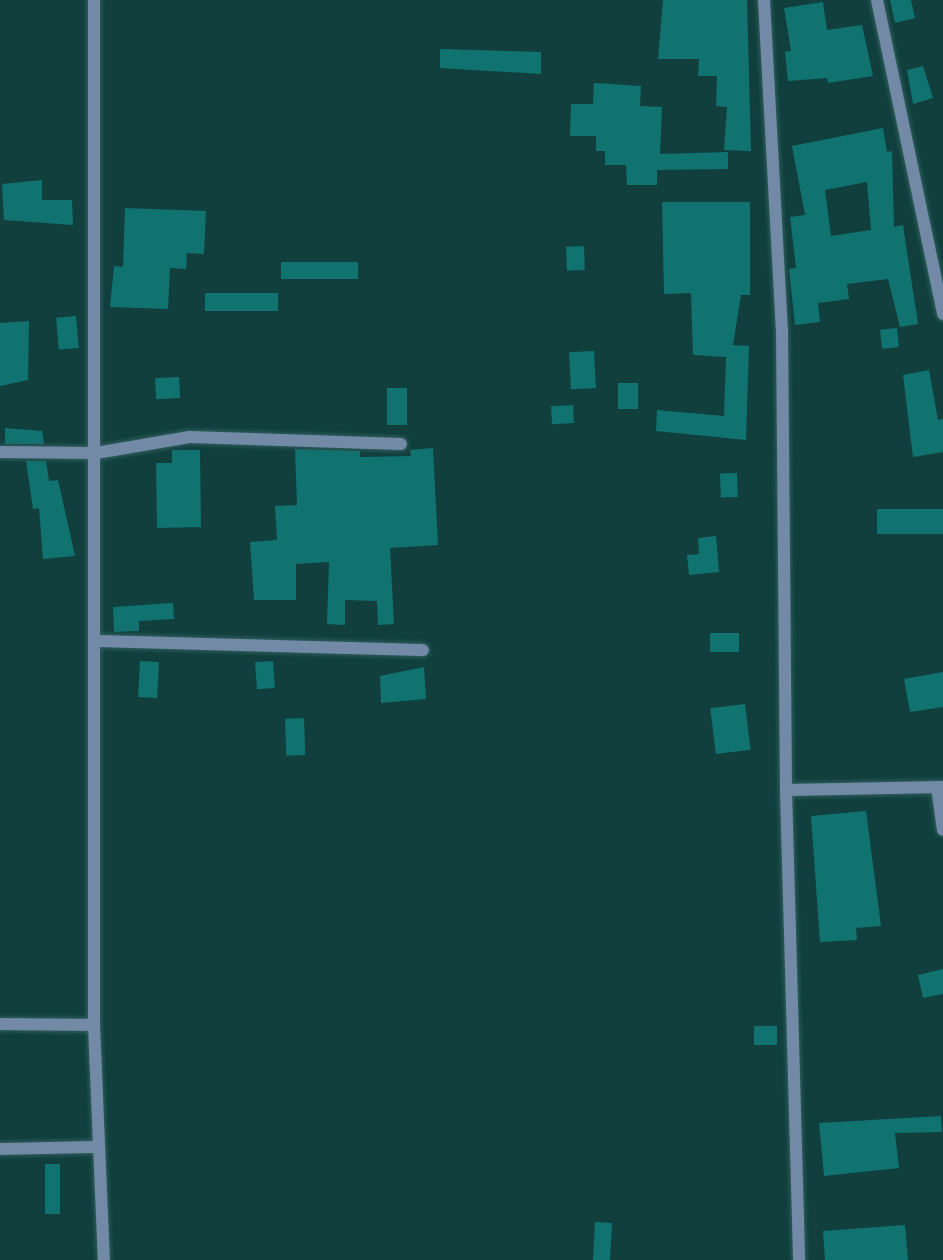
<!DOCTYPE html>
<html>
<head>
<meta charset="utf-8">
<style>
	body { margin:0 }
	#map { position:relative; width:943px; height:1260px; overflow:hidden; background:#103f3e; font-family:Jost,sans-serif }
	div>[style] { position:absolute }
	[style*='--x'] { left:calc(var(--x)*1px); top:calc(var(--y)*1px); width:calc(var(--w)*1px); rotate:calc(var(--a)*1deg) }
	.building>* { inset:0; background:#117370; transform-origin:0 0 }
	.roads { filter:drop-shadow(0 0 2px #315f5e) drop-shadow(0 0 2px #315f5e) }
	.street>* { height:12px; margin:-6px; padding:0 6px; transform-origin:6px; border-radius:6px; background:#728aa6 }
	span { translate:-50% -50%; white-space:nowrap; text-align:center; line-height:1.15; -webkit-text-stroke:4.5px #002524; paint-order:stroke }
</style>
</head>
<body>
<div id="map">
	<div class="building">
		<i style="clip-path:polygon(663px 0,747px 0,751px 151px,724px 150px,727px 107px,716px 106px,717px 76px,698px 76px,699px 59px,658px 59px)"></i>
		<i style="clip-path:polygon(890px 0,911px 0,915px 18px,895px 23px)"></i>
		<i style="clip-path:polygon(823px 2px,827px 30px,862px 25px,873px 76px,828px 83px,827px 78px,788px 81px,785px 52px,791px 51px,784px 8px)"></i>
		<i style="clip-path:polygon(440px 49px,541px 52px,541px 74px,440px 68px)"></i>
		<i style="clip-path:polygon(923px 66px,933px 98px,913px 104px,907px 70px)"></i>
		<i style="clip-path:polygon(594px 83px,641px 86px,640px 106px,662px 107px,660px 154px,728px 152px,728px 169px,657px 170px,657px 185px,627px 185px,626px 165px,605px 165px,605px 151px,596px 151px,596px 136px,570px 136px,571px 104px,593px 104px)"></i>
		<i style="clip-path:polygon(evenodd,883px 128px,887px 152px,892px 151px,894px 227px,903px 225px,918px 324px,900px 327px,888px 279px,847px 284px,849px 299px,818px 303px,820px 322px,795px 325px,789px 269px,796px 268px,790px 217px,805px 215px,792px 146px,883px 128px,867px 182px,871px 230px,831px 236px,825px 190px,867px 182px)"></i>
		<i style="clip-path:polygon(42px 180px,42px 200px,72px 200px,73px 225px,4px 220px,2px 184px)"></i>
		<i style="clip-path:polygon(662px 202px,750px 202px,750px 295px,741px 295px,733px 345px,749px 346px,746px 440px,656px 431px,657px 410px,724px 416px,726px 357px,693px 355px,691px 293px,664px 294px)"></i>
		<i style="clip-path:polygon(125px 208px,206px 211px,204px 254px,187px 253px,186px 269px,170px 268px,168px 309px,110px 307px,114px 266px,123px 267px)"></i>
		<i style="left:584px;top:246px;width:24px;height:18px;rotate:88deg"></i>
		<i style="left:358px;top:262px;width:17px;height:77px;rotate:90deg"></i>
		<i style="left:278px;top:293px;width:18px;height:73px;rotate:90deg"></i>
		<i style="left:76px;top:316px;width:32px;height:20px;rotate:85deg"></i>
		<i style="clip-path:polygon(29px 321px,28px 380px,0 386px,0 323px)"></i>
		<i style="left:897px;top:328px;width:19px;height:17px;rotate:84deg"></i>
		<i style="left:594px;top:351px;width:37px;height:25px;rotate:87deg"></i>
		<i style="clip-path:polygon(929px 370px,938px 420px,943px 419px,943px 452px,913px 457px,903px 375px)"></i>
		<i style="left:179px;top:377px;width:21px;height:24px;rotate:87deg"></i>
		<i style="left:618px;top:383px;width:20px;height:26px"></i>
		<i style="left:387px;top:388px;width:20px;height:37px"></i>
		<i style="left:573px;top:405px;width:18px;height:22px;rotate:87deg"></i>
		<i style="clip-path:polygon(5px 428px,42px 431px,44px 444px,5px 444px)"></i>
		<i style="clip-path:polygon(433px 448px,438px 545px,390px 548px,394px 624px,378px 625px,377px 601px,345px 600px,345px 625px,327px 624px,329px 562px,296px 564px,296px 600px,254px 600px,250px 542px,277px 540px,275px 506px,297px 505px,295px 449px,360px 451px,360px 457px,411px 456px,410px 450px)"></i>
		<i style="clip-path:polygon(172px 450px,200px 450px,201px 527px,157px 528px,156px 463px,172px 463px)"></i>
		<i style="clip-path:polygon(26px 461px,46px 461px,49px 481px,58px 480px,75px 556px,43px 559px,39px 508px,33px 509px)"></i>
		<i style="left:737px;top:473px;width:24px;height:17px;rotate:88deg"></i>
		<i style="left:943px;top:509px;width:25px;height:66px;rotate:90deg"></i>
		<i style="clip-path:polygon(716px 536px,719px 572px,689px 575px,687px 555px,699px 554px,698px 538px)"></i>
		<i style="clip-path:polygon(173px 603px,174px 619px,139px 621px,139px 631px,114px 632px,113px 607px)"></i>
		<i style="left:739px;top:633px;width:19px;height:29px;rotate:90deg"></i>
		<i style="left:140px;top:661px;width:19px;height:36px;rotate:3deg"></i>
		<i style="left:273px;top:661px;width:27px;height:18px;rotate:86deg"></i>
		<i style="clip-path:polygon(424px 667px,426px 699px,381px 703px,380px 676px)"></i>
		<i style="clip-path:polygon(943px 672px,943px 707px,910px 712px,904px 679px)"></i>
		<i style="left:745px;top:704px;width:46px;height:35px;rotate:83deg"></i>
		<i style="left:304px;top:718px;width:37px;height:19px;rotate:88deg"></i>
		<i style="clip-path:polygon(866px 811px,881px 926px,856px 928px,857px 940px,820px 942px,811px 816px)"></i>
		<i style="clip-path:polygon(943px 969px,943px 994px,923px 998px,918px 975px)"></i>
		<i style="left:777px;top:1026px;width:19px;height:23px;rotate:90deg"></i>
		<i style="clip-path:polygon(941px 1116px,942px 1132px,895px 1133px,899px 1168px,824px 1176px,819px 1123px)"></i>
		<i style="left:45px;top:1164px;width:15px;height:50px"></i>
		<i style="left:595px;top:1222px;width:17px;height:38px;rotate:3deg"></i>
		<i style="clip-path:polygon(905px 1225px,908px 1260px,825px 1260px,823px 1231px)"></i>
	</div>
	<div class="roads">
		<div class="street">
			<i style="--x:94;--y:0;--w:1025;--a:90"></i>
			<i style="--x:94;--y:1025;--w:235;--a:87.6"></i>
			<i style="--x:764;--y:0;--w:330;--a:86.9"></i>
			<i style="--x:782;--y:330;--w:460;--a:89.5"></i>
			<i style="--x:786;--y:790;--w:470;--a:88.4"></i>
			<i style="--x:877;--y:0;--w:321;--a:78.1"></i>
			<i style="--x:0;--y:452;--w:96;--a:0.6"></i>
			<i style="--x:96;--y:453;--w:95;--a:-9.7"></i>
			<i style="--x:190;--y:437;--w:211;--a:1.9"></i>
			<i style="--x:95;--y:641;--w:328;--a:1.6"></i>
			<i style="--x:937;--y:787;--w:43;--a:82.1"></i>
			<i style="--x:786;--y:790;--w:157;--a:-1.1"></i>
			<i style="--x:0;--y:1024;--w:94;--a:0.6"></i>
			<i style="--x:0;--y:1149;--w:99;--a:-1.2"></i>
		</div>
	</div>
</div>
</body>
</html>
